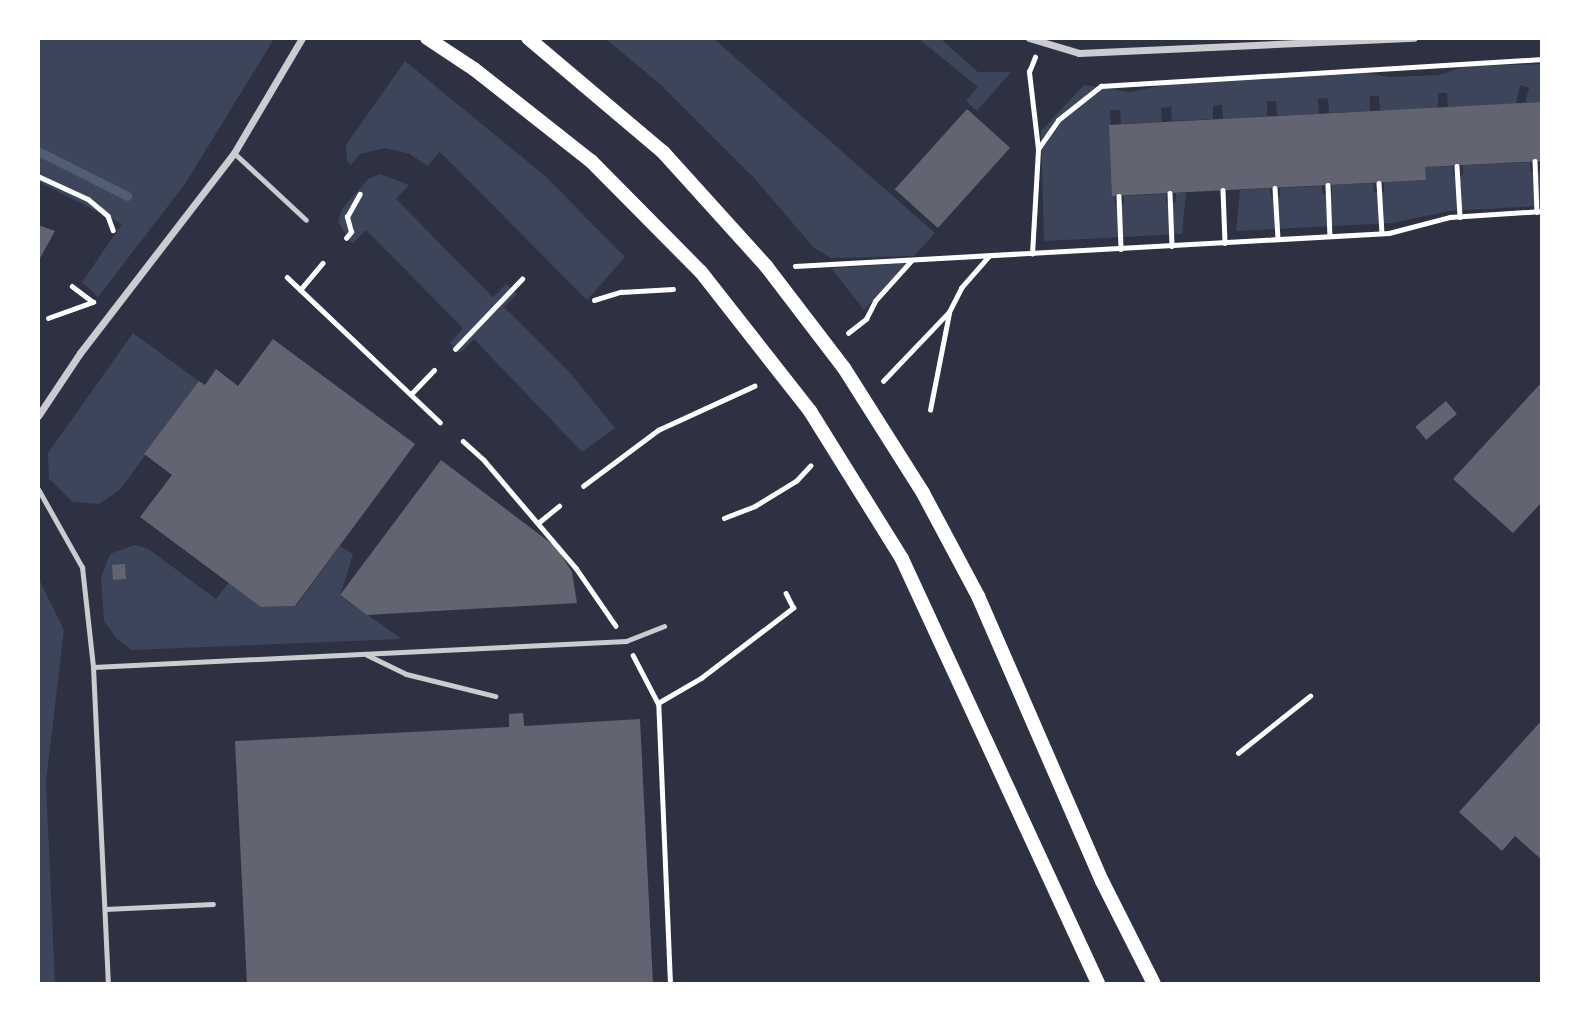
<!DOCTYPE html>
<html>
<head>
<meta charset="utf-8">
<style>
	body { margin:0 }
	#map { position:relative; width:1580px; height:1022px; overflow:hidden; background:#2d3142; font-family:"IBM Plex Serif",serif }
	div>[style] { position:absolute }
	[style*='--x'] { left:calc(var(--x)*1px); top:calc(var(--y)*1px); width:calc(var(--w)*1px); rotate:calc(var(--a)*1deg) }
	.green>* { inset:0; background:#3c4559 }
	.stream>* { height:9px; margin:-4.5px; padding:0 4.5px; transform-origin:4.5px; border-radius:4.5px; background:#4f5d75 }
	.building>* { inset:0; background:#626471; transform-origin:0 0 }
	.path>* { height:4.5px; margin:-2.25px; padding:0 2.25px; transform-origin:2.25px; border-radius:2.25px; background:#fff }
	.service>* { height:5px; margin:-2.5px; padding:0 2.5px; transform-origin:2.5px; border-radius:2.5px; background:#caccd0 }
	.minor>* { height:7px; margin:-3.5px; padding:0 3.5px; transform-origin:3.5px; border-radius:3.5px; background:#caccd0 }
	.secondary>* { height:14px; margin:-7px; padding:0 7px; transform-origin:7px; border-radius:7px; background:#fff }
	span { translate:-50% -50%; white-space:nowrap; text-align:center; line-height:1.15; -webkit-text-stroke:7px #fff; paint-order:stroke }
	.frame { position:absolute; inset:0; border:40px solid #fff; pointer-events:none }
</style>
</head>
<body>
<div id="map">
	<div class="green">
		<i style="clip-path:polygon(39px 39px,274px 39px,185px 184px,98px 297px,82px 282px,122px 224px,39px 182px)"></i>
		<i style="clip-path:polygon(606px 39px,714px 39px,935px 233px,914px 256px,831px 258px,814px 248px,754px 178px,662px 86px)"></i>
		<i style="clip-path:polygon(919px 39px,941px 39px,978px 72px,1011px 72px,977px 111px,966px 101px,978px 87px)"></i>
		<i style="clip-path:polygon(405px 61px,545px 176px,625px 257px,587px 300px,440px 152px,427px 166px,410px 154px,385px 148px,360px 154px,351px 165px,347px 161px,346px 145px)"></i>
		<i style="clip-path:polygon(1541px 64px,1541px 102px,1525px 103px,1529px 88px,1520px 85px,1516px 104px,1448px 107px,1447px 93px,1438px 93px,1438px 108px,1380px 111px,1379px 96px,1370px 96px,1370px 111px,1329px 113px,1328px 98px,1318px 99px,1319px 114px,1277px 116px,1276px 101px,1267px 101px,1267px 116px,1223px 119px,1222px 105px,1213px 106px,1213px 119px,1172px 121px,1171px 107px,1161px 108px,1162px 122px,1121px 124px,1120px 110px,1110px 110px,1115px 205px,1124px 204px,1124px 196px,1166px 194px,1166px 203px,1176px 202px,1176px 193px,1186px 193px,1182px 234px,1044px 241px,1041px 131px,1084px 85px,1130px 92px,1181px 81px,1361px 72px,1390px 77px,1439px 75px,1465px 66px)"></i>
		<i style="clip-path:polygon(1541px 161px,1541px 206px,1449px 211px,1393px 223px,1236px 231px,1240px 190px,1270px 188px,1271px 197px,1280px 197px,1280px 188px,1322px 186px,1322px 194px,1332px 194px,1332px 185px,1373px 183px,1374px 192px,1384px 192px,1384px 182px,1425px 180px,1425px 167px,1453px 166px,1454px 176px,1463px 175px,1463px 165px,1530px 162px,1531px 172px,1540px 171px)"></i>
		<i style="clip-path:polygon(380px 174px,409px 185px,396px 199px,493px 297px,506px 284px,517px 294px,504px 307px,571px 374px,615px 428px,582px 452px,474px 339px,460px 353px,450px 343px,463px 328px,366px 230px,352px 244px,338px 222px,342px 209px,368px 179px)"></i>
		<i style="clip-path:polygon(907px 263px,864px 310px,831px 268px)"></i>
		<i style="clip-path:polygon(133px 333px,199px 381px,120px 490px,99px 504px,73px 502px,49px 479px,48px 453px)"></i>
		<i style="clip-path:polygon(134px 545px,147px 548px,216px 599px,229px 582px,262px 607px,296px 606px,340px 546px,353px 554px,340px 596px,402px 639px,132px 650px,117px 639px,104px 621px,101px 577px,110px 554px)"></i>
		<i style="clip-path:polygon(38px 577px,64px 630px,46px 782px,55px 984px,38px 983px)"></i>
	</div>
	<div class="stream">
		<i style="--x:38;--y:151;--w:100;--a:26.8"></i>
	</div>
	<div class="building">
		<i style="clip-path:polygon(1542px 102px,1542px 161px,1425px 167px,1426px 180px,1112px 196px,1109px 125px)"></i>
		<i style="left:967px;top:109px;width:58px;height:108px;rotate:42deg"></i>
		<i style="clip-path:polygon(38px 225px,55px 231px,39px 260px,38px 260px)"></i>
		<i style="clip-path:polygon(273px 339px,415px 444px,295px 606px,261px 607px,140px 517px,172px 475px,144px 454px,199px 381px,205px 385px,216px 369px,238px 386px)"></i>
		<i style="clip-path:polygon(1542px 382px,1542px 502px,1513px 533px,1453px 479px)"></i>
		<i style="left:1446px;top:401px;width:17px;height:40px;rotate:50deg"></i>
		<i style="clip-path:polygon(441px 460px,556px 547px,572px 572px,577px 603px,367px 615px,340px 595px)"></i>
		<i style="left:125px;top:564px;width:15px;height:13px;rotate:86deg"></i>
		<i style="clip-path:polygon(523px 713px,524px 726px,640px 719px,653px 984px,247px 984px,235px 741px,509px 727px,509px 714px)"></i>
		<i style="clip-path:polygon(1542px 720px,1542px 860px,1515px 836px,1502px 851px,1459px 812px)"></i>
	</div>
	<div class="path">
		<i style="--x:1038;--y:149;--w:35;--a:-55"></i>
		<i style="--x:1058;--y:120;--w:55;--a:-38.3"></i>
		<i style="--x:1101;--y:86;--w:442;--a:-3.5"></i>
		<i style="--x:1535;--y:161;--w:51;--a:87.8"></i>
		<i style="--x:1457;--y:166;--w:51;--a:86.6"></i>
		<i style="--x:38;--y:176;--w:55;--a:24.7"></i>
		<i style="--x:88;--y:199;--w:26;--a:40"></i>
		<i style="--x:108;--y:216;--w:15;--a:70"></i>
		<i style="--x:1379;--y:183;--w:50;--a:86.6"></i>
		<i style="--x:1328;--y:185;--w:51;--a:87.8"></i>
		<i style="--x:1275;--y:188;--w:51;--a:86.6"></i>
		<i style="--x:1223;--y:190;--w:53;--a:87.8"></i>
		<i style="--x:1170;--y:193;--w:53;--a:87.8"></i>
		<i style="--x:1119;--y:196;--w:53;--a:87.8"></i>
		<i style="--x:346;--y:238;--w:8;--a:-50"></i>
		<i style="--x:351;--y:232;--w:16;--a:-105"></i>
		<i style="--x:347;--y:217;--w:26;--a:-61"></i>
		<i style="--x:1032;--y:254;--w:105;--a:-86.7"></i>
		<i style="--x:1038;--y:149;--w:78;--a:-96.7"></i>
		<i style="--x:1029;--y:72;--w:16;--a:-68"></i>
		<i style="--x:795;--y:266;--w:595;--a:-3.18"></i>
		<i style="--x:1389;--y:233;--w:63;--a:-14.7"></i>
		<i style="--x:1450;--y:217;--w:92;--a:-3.7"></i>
		<i style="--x:287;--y:277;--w:211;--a:43.5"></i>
		<i style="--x:72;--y:286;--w:26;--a:37"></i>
		<i style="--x:300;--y:290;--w:35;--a:-50"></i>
		<i style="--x:594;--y:300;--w:28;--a:-17"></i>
		<i style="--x:621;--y:292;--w:52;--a:-3.3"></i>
		<i style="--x:48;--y:318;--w:48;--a:-19.6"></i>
		<i style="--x:848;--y:333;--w:23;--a:-38"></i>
		<i style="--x:866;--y:319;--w:20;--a:-63"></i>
		<i style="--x:875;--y:301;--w:54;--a:-48"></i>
		<i style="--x:455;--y:349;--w:97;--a:-46.3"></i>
		<i style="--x:883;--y:381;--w:95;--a:-46.3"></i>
		<i style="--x:949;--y:312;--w:27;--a:-63"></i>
		<i style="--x:961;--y:288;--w:41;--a:-48.9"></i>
		<i style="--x:411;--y:394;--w:33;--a:-46"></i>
		<i style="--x:930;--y:410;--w:99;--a:-78.9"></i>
		<i style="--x:463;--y:441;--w:28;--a:42"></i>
		<i style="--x:484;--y:460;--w:142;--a:49.6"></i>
		<i style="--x:576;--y:568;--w:70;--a:55.4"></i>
		<i style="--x:583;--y:486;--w:94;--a:-36.7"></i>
		<i style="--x:658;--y:430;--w:106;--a:-24.6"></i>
		<i style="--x:724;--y:518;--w:33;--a:-21"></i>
		<i style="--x:755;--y:506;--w:48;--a:-31.4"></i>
		<i style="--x:796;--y:481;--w:21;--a:-47"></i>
		<i style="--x:538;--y:523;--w:27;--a:-39"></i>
		<i style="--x:633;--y:655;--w:54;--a:62.5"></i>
		<i style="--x:1238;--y:753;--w:92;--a:-38.4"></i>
		<i style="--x:670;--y:984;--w:281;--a:-92.4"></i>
		<i style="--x:658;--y:703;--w:50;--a:-30.2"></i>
		<i style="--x:701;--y:678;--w:116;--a:-37.3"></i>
		<i style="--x:793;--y:608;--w:16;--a:-117"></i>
	</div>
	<div class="service">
		<i style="--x:234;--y:153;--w:98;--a:42.9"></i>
		<i style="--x:38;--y:489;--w:90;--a:60.6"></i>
		<i style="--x:82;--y:567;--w:101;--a:83.7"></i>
		<i style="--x:93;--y:667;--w:317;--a:87.3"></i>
		<i style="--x:367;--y:655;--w:43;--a:26"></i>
		<i style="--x:406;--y:674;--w:92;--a:13.9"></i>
		<i style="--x:93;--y:667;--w:534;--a:-2.79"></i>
		<i style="--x:626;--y:641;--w:41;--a:-21.5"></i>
		<i style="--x:105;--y:909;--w:108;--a:-2.7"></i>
	</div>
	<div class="minor">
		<i style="--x:1029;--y:38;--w:52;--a:16.7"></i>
		<i style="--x:1079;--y:53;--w:335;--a:-2.6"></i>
		<i style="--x:38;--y:416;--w:76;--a:-56.3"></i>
		<i style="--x:80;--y:353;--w:252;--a:-52.4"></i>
		<i style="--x:234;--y:153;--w:134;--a:-59.4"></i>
	</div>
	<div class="secondary">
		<i style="--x:427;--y:38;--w:56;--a:33.4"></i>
		<i style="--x:474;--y:69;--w:149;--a:38.2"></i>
		<i style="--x:591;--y:161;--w:156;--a:45.3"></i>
		<i style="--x:701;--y:272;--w:177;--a:51.9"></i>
		<i style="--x:810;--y:411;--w:174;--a:58.1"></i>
		<i style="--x:902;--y:559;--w:468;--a:65.2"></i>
		<i style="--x:528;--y:38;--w:177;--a:40.2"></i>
		<i style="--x:663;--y:152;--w:154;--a:47.9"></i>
		<i style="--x:766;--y:266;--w:128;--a:52.6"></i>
		<i style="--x:844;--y:368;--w:148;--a:57.7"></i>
		<i style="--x:923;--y:493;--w:117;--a:61.9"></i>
		<i style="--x:978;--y:596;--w:311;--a:66.5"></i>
		<i style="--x:1102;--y:881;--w:115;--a:63.2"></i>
	</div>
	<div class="frame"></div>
</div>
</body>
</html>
